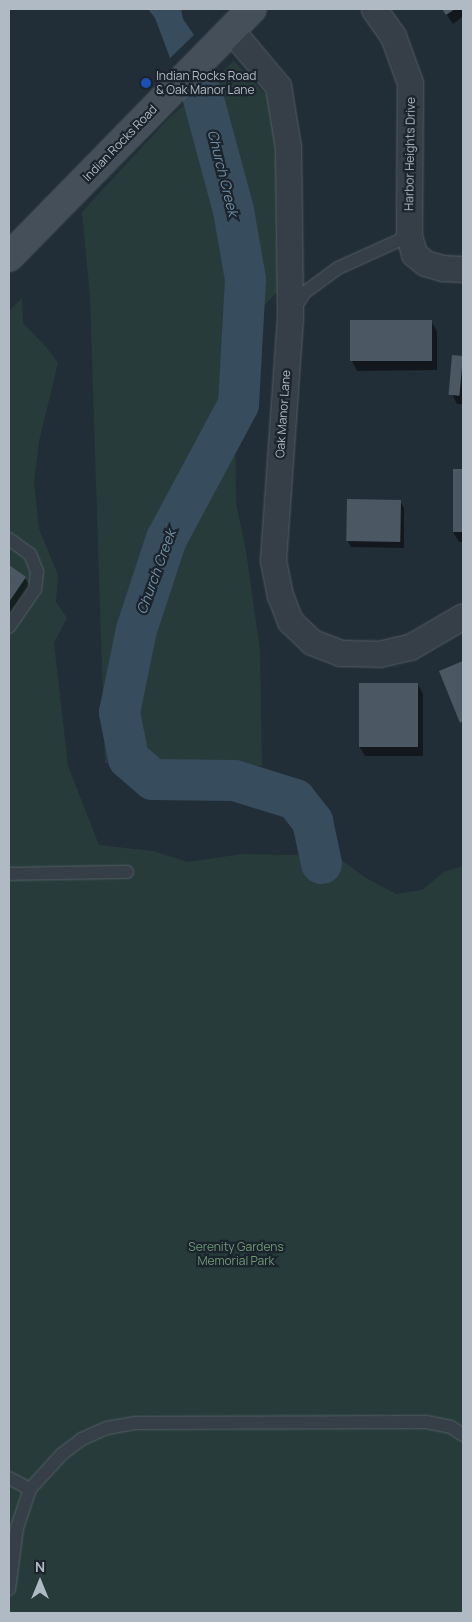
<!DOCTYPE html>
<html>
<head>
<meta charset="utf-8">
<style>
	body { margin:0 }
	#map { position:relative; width:472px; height:1622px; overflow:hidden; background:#222e37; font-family:Manrope,sans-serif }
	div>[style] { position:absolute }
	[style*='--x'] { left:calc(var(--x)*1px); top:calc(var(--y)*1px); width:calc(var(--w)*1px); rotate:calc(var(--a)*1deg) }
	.green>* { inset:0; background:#273c3a }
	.water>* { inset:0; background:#374c5d }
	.shadow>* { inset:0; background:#0007 }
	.river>* { height:41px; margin:-20.5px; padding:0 20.5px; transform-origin:20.5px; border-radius:20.5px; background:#374c5d }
	.building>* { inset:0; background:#4b5863; transform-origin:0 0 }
	.roads { filter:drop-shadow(0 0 1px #535d65) drop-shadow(0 0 1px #535d65) }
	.lane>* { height:12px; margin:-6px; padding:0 6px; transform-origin:6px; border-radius:6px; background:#363f47 }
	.street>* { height:25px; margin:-12.5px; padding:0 12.5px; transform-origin:12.5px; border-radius:12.5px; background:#363f47 }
	.secondary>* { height:28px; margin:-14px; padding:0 14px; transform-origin:14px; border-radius:14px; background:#444f5a }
	.dots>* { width:14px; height:14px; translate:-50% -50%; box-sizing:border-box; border:2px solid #1b242c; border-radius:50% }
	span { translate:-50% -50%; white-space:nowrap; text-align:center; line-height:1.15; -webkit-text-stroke:4.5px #1b242c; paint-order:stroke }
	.poi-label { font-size:12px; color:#b0bac4 }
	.left { translate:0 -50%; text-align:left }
	.street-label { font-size:12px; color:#b0bac4 }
	.park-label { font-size:12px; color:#709874 }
	.water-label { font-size:14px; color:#728fa6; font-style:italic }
	.frame { position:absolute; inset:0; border:10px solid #b0bac4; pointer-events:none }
	.north { position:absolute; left:15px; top:1557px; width:50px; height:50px; -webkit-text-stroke:4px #1b242c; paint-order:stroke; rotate:0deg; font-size:14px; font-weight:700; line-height:20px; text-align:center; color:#b0bac4 }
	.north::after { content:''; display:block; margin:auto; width:18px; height:22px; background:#b0bac4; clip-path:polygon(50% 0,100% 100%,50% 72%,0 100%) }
</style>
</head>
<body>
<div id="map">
	<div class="green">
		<i style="clip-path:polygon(234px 61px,268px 97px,276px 148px,277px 292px,247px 324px,235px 412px,236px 503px,246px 551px,260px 651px,262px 766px,105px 763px,90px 296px,82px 212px,169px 118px)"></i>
		<i style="clip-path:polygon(22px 298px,23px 323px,47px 348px,58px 363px,39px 441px,34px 482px,39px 529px,58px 575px,56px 602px,67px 618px,54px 643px,68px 766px,99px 845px,153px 851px,188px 862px,242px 854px,336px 856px,366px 878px,396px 894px,422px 890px,444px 872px,463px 866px,463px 1613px,9px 1613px,9px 311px)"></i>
	</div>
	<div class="water">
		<i style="clip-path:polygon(148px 9px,181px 9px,183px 19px,194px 35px,170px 58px,155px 18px)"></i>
	</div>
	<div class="shadow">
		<i style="clip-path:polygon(443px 9px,463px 9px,463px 16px,453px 24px)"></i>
		<i style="clip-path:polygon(431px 321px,437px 331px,437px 370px,357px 371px,352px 361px,351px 322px)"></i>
		<i style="clip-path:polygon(453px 357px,463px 357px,463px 404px,457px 404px,452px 394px)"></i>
		<i style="clip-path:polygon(454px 470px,463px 471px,463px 542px,459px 542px,453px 532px)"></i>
		<i style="clip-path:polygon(400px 501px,404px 508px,404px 548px,351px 547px,347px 540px)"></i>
		<i style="clip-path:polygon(9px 567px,25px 578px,32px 590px,9px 623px)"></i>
		<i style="clip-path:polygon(463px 663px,463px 726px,441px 672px)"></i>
		<i style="clip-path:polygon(418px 685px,423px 694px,423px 756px,365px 756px,359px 746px)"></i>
	</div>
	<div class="river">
		<i style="--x:202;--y:95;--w:119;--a:74.9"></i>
		<i style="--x:233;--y:210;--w:70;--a:80.1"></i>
		<i style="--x:245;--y:279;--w:125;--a:93.2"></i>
		<i style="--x:238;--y:404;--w:152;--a:118.2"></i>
		<i style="--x:166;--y:538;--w:96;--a:108.2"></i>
		<i style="--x:136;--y:629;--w:85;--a:101.6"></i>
		<i style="--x:119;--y:712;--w:47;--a:78.9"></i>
		<i style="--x:128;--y:758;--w:32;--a:41"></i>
		<i style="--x:152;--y:779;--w:82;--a:0.7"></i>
		<i style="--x:234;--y:780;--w:64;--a:17.3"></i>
		<i style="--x:295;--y:799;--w:28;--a:52"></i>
		<i style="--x:312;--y:821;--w:43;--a:77.9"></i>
	</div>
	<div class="building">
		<i style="clip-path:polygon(442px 9px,455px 9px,446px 15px)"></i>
		<i style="left:432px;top:320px;width:41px;height:82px;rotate:90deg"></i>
		<i style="left:452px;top:355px;width:11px;height:40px;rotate:5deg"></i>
		<i style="left:453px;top:469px;width:10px;height:63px"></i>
		<i style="left:347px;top:499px;width:54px;height:42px;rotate:1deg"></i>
		<i style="clip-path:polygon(9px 565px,26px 577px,9px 602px)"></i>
		<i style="clip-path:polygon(463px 661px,463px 721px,460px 723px,439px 671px)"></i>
		<i style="left:359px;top:683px;width:59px;height:64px"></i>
	</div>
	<div class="roads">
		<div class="lane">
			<i style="--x:294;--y:310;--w:20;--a:-60"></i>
			<i style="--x:304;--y:293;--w:42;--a:-36.3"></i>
			<i style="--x:338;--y:268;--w:78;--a:-24.3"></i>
			<i style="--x:9;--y:539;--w:26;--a:36"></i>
			<i style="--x:30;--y:554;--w:18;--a:68"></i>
			<i style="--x:37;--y:571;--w:18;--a:96"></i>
			<i style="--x:35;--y:589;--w:46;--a:124.4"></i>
			<i style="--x:9;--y:874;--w:118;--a:-1"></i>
			<i style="--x:9;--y:1478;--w:24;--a:28"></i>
			<i style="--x:9;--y:1589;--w:62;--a:-82.5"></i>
			<i style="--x:17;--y:1528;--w:41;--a:-71.6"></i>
			<i style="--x:30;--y:1489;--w:47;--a:-47.6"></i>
			<i style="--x:62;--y:1454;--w:25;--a:-37"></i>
			<i style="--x:82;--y:1439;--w:27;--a:-24"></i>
			<i style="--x:107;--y:1428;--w:28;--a:-10"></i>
			<i style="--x:135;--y:1423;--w:291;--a:-0.2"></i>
			<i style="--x:426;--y:1422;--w:25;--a:11"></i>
			<i style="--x:451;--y:1427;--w:14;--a:34"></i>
		</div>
		<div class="street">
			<i style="--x:374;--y:9;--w:33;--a:55"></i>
			<i style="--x:393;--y:36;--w:50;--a:70.1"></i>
			<i style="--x:410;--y:83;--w:153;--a:90.4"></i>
			<i style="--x:409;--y:236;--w:19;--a:74"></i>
			<i style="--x:414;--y:254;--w:14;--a:39"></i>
			<i style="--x:425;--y:263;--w:19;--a:16"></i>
			<i style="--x:443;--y:268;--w:20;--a:3"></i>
			<i style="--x:231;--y:30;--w:73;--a:50"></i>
			<i style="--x:278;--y:86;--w:62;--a:80.7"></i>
			<i style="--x:288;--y:147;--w:170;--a:89.3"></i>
			<i style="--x:290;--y:317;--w:244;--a:94"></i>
			<i style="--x:273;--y:560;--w:36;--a:79"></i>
			<i style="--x:280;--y:595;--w:28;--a:69"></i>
			<i style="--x:290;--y:621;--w:30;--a:44"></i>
			<i style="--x:312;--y:642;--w:30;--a:21"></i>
			<i style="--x:340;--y:653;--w:39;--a:1"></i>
			<i style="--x:379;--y:654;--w:32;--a:-13"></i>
			<i style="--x:410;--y:647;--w:61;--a:-30.3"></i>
		</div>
		<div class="secondary">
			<i style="--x:9;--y:257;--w:347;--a:-45.6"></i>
		</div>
	</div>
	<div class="dots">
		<i style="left:146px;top:83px;background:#1a4fb4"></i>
	</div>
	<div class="poi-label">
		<span class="left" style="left:156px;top:83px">Indian Rocks Road<br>&amp; Oak Manor Lane</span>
	</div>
	<div class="street-label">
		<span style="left:120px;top:143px;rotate:-46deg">Indian Rocks Road</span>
		<span style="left:410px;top:154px;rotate:-89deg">Harbor Heights Drive</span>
		<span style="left:283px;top:414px;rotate:-86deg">Oak Manor Lane</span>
	</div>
	<div class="park-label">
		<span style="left:236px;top:1254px">Serenity Gardens<br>Memorial Park</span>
	</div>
	<div class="water-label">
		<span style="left:223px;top:173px;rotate:76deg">Church Creek</span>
		<span style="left:156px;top:572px;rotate:-70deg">Church Creek</span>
	</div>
	<div class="frame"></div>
	<div class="north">N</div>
</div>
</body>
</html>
